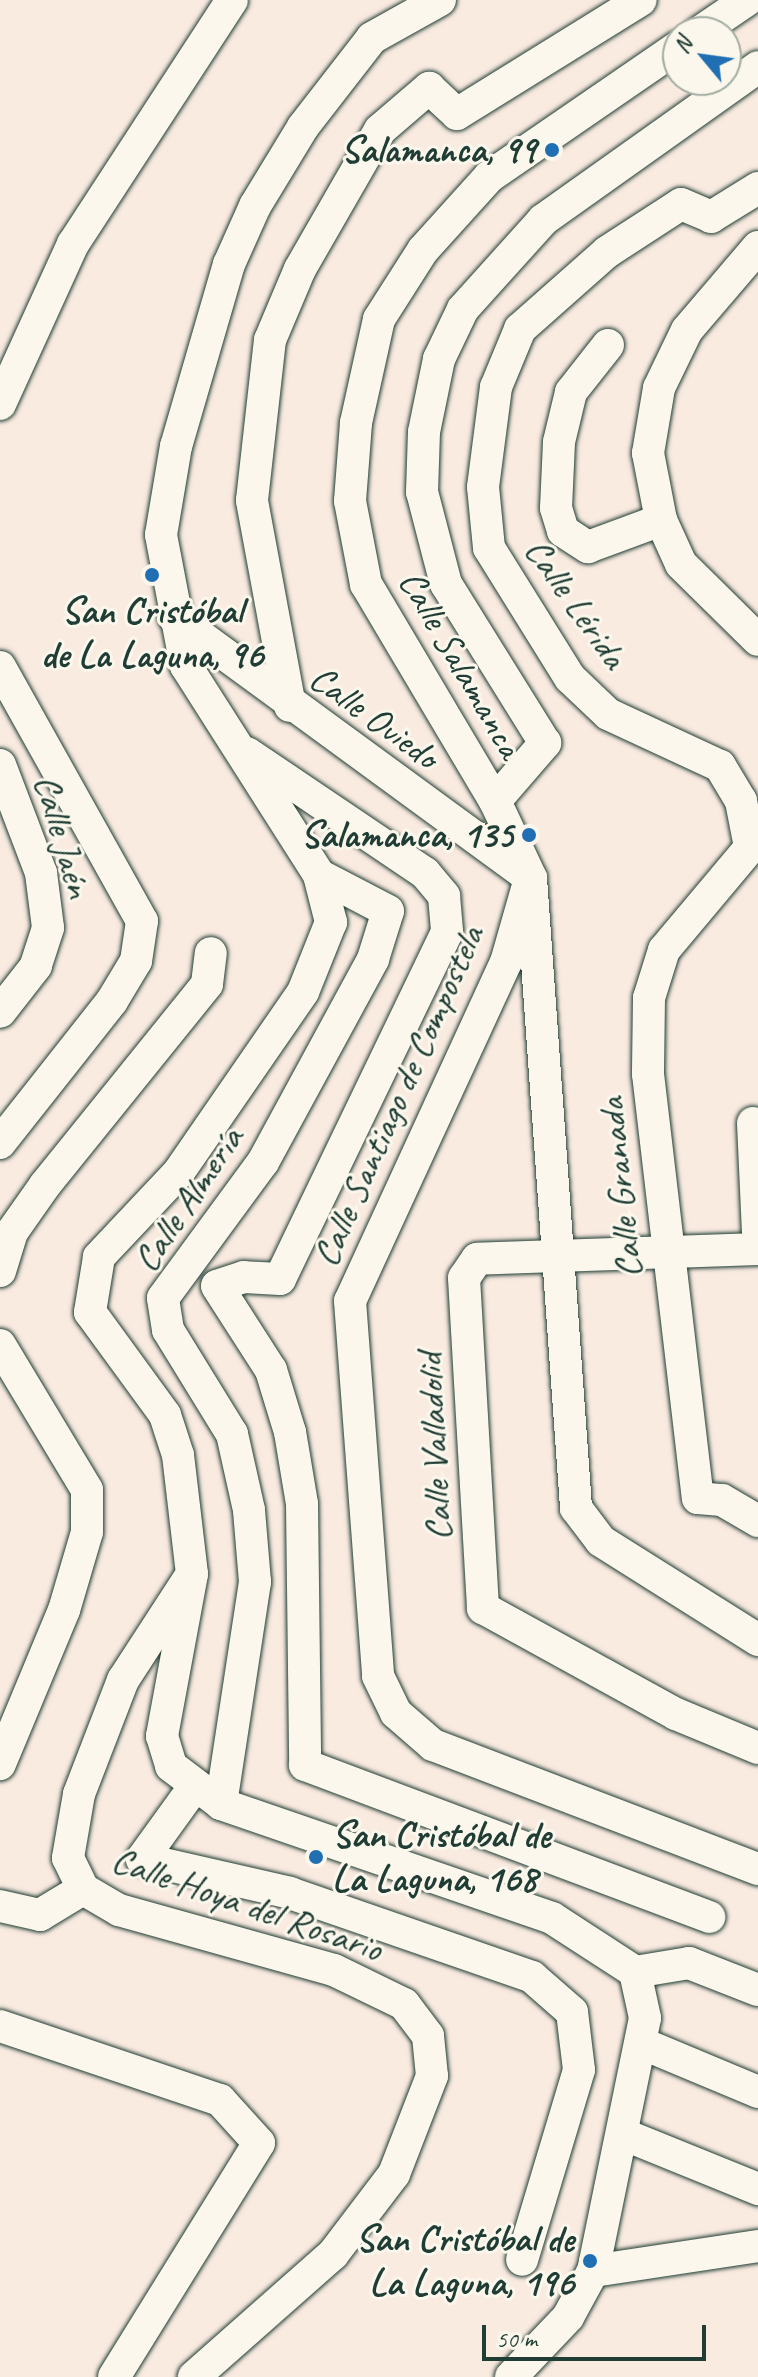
<!DOCTYPE html>
<html>
<head>
<meta charset="utf-8">
<style>
	body { margin:0 }
	#map { position:relative; width:758px; height:2377px; overflow:hidden; background:#faebe1; font-family:Caveat,sans-serif }
	div>[style] { position:absolute }
	[style*='--x'] { left:calc(var(--x)*1px); top:calc(var(--y)*1px); width:calc(var(--w)*1px); rotate:calc(var(--a)*1deg) }
	.roads { filter:drop-shadow(0 0 2px #1f3d34) drop-shadow(0 0 2px #1f3d34) }
	.minor>* { height:32px; margin:-16px; padding:0 16px; transform-origin:16px; border-radius:16px; background:#fbf7ec }
	.dots>* { width:22px; height:22px; translate:-50% -50%; box-sizing:border-box; border:4px solid #fbf7ec; border-radius:50% }
	span { translate:-50% -50%; white-space:nowrap; text-align:center; line-height:1.15; -webkit-text-stroke:6px #fbf7ec; paint-order:stroke }
	.poi-label { font-size:38px; color:#1f3d34; font-weight:700 }
	.right { translate:-100% -50%; text-align:right }
	.left { translate:0 -50%; text-align:left }
	.street-label { font-size:38px; color:#1f3d34 }
	.north { position:absolute; left:662px; top:16px; width:80px; height:80px; box-sizing:border-box; background:#fbf7ec; border:2px solid #a3ada2; border-radius:50%; rotate:299deg; font-size:22px; font-weight:700; line-height:32px; text-align:center; color:#1f3d34 }
	.north::after { content:''; display:block; margin:auto; width:28px; height:36px; background:#1f6fb2; clip-path:polygon(50% 0,100% 100%,50% 72%,0 100%) }
	.scale { position:absolute; left:482px; top:2325px; width:224px; height:36px; box-sizing:border-box; border:4px solid #1f3d34; border-top:0; padding-left:10px; font-size:24px; line-height:28px; white-space:nowrap; color:#1f3d34; -webkit-text-stroke:6px #fbf7ec; paint-order:stroke }
</style>
</head>
<body>
<div id="map">
	<div class="roads">
		<div class="minor">
			<i style="--x:440;--y:0;--w:78;--a:150.8"></i>
			<i style="--x:372;--y:38;--w:113;--a:127.8"></i>
			<i style="--x:303;--y:127;--w:92;--a:121.3"></i>
			<i style="--x:255;--y:206;--w:64;--a:114.1"></i>
			<i style="--x:229;--y:264;--w:190;--a:106.2"></i>
			<i style="--x:176;--y:446;--w:90;--a:99.6"></i>
			<i style="--x:161;--y:535;--w:133;--a:79.2"></i>
			<i style="--x:186;--y:666;--w:248;--a:57.5"></i>
			<i style="--x:319;--y:875;--w:49;--a:75.7"></i>
			<i style="--x:331;--y:922;--w:75;--a:111.8"></i>
			<i style="--x:303;--y:992;--w:219;--a:124.6"></i>
			<i style="--x:179;--y:1172;--w:117;--a:133.3"></i>
			<i style="--x:99;--y:1257;--w:56;--a:99.3"></i>
			<i style="--x:90;--y:1312;--w:127;--a:53.9"></i>
			<i style="--x:165;--y:1415;--w:42;--a:72"></i>
			<i style="--x:178;--y:1455;--w:120;--a:83.3"></i>
			<i style="--x:192;--y:1574;--w:165;--a:100.5"></i>
			<i style="--x:162;--y:1736;--w:31;--a:73"></i>
			<i style="--x:171;--y:1766;--w:63;--a:37.2"></i>
			<i style="--x:221;--y:1804;--w:350;--a:19"></i>
			<i style="--x:552;--y:1918;--w:99;--a:33"></i>
			<i style="--x:635;--y:1972;--w:47;--a:77.7"></i>
			<i style="--x:645;--y:2018;--w:258;--a:101.6"></i>
			<i style="--x:593;--y:2271;--w:52;--a:118.5"></i>
			<i style="--x:568;--y:2317;--w:83;--a:133.5"></i>
			<i style="--x:700;--y:32;--w:57;--a:-34.2"></i>
			<i style="--x:678;--y:47;--w:229;--a:145.5"></i>
			<i style="--x:489;--y:177;--w:98;--a:132.1"></i>
			<i style="--x:423;--y:250;--w:82;--a:122.5"></i>
			<i style="--x:379;--y:319;--w:107;--a:102.5"></i>
			<i style="--x:356;--y:423;--w:78;--a:94.4"></i>
			<i style="--x:350;--y:501;--w:85;--a:79.1"></i>
			<i style="--x:366;--y:584;--w:252;--a:59.3"></i>
			<i style="--x:495;--y:801;--w:85;--a:64.9"></i>
			<i style="--x:531;--y:878;--w:632;--a:85.91"></i>
			<i style="--x:576;--y:1508;--w:41;--a:52.9"></i>
			<i style="--x:601;--y:1541;--w:186;--a:32.2"></i>
			<i style="--x:758;--y:247;--w:109;--a:130.5"></i>
			<i style="--x:687;--y:330;--w:64;--a:115.8"></i>
			<i style="--x:659;--y:388;--w:66;--a:99.6"></i>
			<i style="--x:648;--y:453;--w:68;--a:79"></i>
			<i style="--x:661;--y:520;--w:48;--a:65.6"></i>
			<i style="--x:681;--y:564;--w:108;--a:44.6"></i>
			<i style="--x:608;--y:345;--w:60;--a:128.2"></i>
			<i style="--x:571;--y:392;--w:51;--a:103.5"></i>
			<i style="--x:559;--y:442;--w:66;--a:92.6"></i>
			<i style="--x:556;--y:508;--w:24;--a:73"></i>
			<i style="--x:563;--y:531;--w:30;--a:33"></i>
			<i style="--x:588;--y:547;--w:78;--a:-20.3"></i>
			<i style="--x:0;--y:404;--w:176;--a:-65.5"></i>
			<i style="--x:73;--y:244;--w:291;--a:-56.9"></i>
			<i style="--x:174;--y:617;--w:439;--a:36.2"></i>
			<i style="--x:0;--y:667;--w:291;--a:60.8"></i>
			<i style="--x:142;--y:921;--w:40;--a:98.5"></i>
			<i style="--x:136;--y:961;--w:47;--a:121"></i>
			<i style="--x:112;--y:1001;--w:181;--a:128.3"></i>
			<i style="--x:290;--y:706;--w:209;--a:-100.5"></i>
			<i style="--x:252;--y:500;--w:161;--a:-83.6"></i>
			<i style="--x:270;--y:340;--w:77;--a:-67.1"></i>
			<i style="--x:300;--y:269;--w:160;--a:-60.1"></i>
			<i style="--x:380;--y:130;--w:65;--a:-40.6"></i>
			<i style="--x:429;--y:88;--w:38;--a:43"></i>
			<i style="--x:457;--y:114;--w:216;--a:-31.8"></i>
			<i style="--x:247;--y:753;--w:215;--a:34"></i>
			<i style="--x:425;--y:873;--w:30;--a:50"></i>
			<i style="--x:444;--y:896;--w:36;--a:85"></i>
			<i style="--x:447;--y:932;--w:385;--a:115.7"></i>
			<i style="--x:280;--y:1279;--w:36;--a:-177"></i>
			<i style="--x:244;--y:1277;--w:28;--a:162"></i>
			<i style="--x:217;--y:1286;--w:100;--a:57.3"></i>
			<i style="--x:271;--y:1370;--w:65;--a:73"></i>
			<i style="--x:290;--y:1432;--w:73;--a:80.5"></i>
			<i style="--x:302;--y:1504;--w:261;--a:89.3"></i>
			<i style="--x:305;--y:1765;--w:432;--a:20.6"></i>
			<i style="--x:0;--y:765;--w:116;--a:69.2"></i>
			<i style="--x:41;--y:873;--w:55;--a:82.7"></i>
			<i style="--x:48;--y:928;--w:40;--a:108"></i>
			<i style="--x:36;--y:966;--w:58;--a:128"></i>
			<i style="--x:495;--y:801;--w:77;--a:-49.2"></i>
			<i style="--x:545;--y:743;--w:187;--a:-121.9"></i>
			<i style="--x:446;--y:584;--w:95;--a:-104.6"></i>
			<i style="--x:422;--y:492;--w:60;--a:-88.1"></i>
			<i style="--x:424;--y:432;--w:75;--a:-78.4"></i>
			<i style="--x:439;--y:359;--w:55;--a:-64.4"></i>
			<i style="--x:463;--y:309;--w:120;--a:-48"></i>
			<i style="--x:543;--y:220;--w:264;--a:-35.4"></i>
			<i style="--x:758;--y:838;--w:146;--a:130"></i>
			<i style="--x:664;--y:950;--w:50;--a:107.4"></i>
			<i style="--x:649;--y:998;--w:76;--a:90.8"></i>
			<i style="--x:648;--y:1074;--w:427;--a:83.3"></i>
			<i style="--x:698;--y:1498;--w:24;--a:5"></i>
			<i style="--x:722;--y:1500;--w:42;--a:30.3"></i>
			<i style="--x:750;--y:847;--w:47;--a:-101.1"></i>
			<i style="--x:741;--y:801;--w:41;--a:-121"></i>
			<i style="--x:720;--y:766;--w:123;--a:-155.1"></i>
			<i style="--x:608;--y:714;--w:52;--a:-136.5"></i>
			<i style="--x:570;--y:678;--w:153;--a:-121.9"></i>
			<i style="--x:489;--y:548;--w:61;--a:-95.6"></i>
			<i style="--x:483;--y:487;--w:101;--a:-82.6"></i>
			<i style="--x:496;--y:387;--w:63;--a:-67.5"></i>
			<i style="--x:520;--y:329;--w:116;--a:-41.5"></i>
			<i style="--x:607;--y:252;--w:88;--a:-33"></i>
			<i style="--x:681;--y:204;--w:33;--a:23"></i>
			<i style="--x:711;--y:217;--w:55;--a:-31.7"></i>
			<i style="--x:527;--y:889;--w:76;--a:106"></i>
			<i style="--x:506;--y:962;--w:373;--a:114.7"></i>
			<i style="--x:350;--y:1301;--w:376;--a:85.7"></i>
			<i style="--x:378;--y:1676;--w:41;--a:64.1"></i>
			<i style="--x:396;--y:1713;--w:49;--a:40.9"></i>
			<i style="--x:433;--y:1745;--w:348;--a:20.9"></i>
			<i style="--x:753;--y:1123;--w:109;--a:87.4"></i>
			<i style="--x:758;--y:1249;--w:281;--a:178"></i>
			<i style="--x:477;--y:1259;--w:23;--a:124"></i>
			<i style="--x:464;--y:1278;--w:331;--a:86.7"></i>
			<i style="--x:483;--y:1608;--w:220;--a:28.8"></i>
			<i style="--x:676;--y:1714;--w:89;--a:22.5"></i>
			<i style="--x:0;--y:1271;--w:41;--a:-72.9"></i>
			<i style="--x:12;--y:1232;--w:57;--a:-54.9"></i>
			<i style="--x:45;--y:1185;--w:258;--a:-51.1"></i>
			<i style="--x:207;--y:984;--w:31;--a:-83"></i>
			<i style="--x:0;--y:1345;--w:169;--a:59"></i>
			<i style="--x:87;--y:1490;--w:42;--a:90"></i>
			<i style="--x:87;--y:1532;--w:81;--a:106.4"></i>
			<i style="--x:64;--y:1610;--w:167;--a:112.6"></i>
			<i style="--x:188;--y:1580;--w:119;--a:123"></i>
			<i style="--x:123;--y:1680;--w:122;--a:111.1"></i>
			<i style="--x:79;--y:1794;--w:65;--a:99.8"></i>
			<i style="--x:68;--y:1858;--w:34;--a:64"></i>
			<i style="--x:83;--y:1889;--w:42;--a:30.3"></i>
			<i style="--x:119;--y:1910;--w:223;--a:15.6"></i>
			<i style="--x:334;--y:1970;--w:78;--a:25.9"></i>
			<i style="--x:404;--y:2004;--w:40;--a:53"></i>
			<i style="--x:428;--y:2036;--w:40;--a:84.3"></i>
			<i style="--x:432;--y:2076;--w:105;--a:111.2"></i>
			<i style="--x:394;--y:2174;--w:101;--a:127.3"></i>
			<i style="--x:333;--y:2254;--w:186;--a:138.5"></i>
			<i style="--x:194;--y:1787;--w:89;--a:125.8"></i>
			<i style="--x:142;--y:1859;--w:152;--a:12.9"></i>
			<i style="--x:290;--y:1893;--w:256;--a:19.1"></i>
			<i style="--x:532;--y:1977;--w:53;--a:41.2"></i>
			<i style="--x:572;--y:2012;--w:58;--a:83.1"></i>
			<i style="--x:579;--y:2070;--w:198;--a:106.7"></i>
			<i style="--x:221;--y:1804;--w:225;--a:-81.3"></i>
			<i style="--x:255;--y:1582;--w:72;--a:-94.8"></i>
			<i style="--x:249;--y:1510;--w:78;--a:-102.6"></i>
			<i style="--x:232;--y:1434;--w:122;--a:-121.6"></i>
			<i style="--x:168;--y:1330;--w:32;--a:-99"></i>
			<i style="--x:163;--y:1298;--w:169;--a:-53.7"></i>
			<i style="--x:263;--y:1162;--w:231;--a:-61.5"></i>
			<i style="--x:373;--y:959;--w:50;--a:-72.6"></i>
			<i style="--x:388;--y:911;--w:78;--a:-152.4"></i>
			<i style="--x:0;--y:1906;--w:41;--a:12.7"></i>
			<i style="--x:40;--y:1915;--w:50;--a:-31.2"></i>
			<i style="--x:635;--y:1972;--w:55;--a:-9.5"></i>
			<i style="--x:689;--y:1963;--w:74;--a:21.4"></i>
			<i style="--x:0;--y:2026;--w:232;--a:18.6"></i>
			<i style="--x:220;--y:2100;--w:58;--a:47.8"></i>
			<i style="--x:259;--y:2143;--w:275;--a:121.8"></i>
			<i style="--x:641;--y:2043;--w:127;--a:22.7"></i>
			<i style="--x:625;--y:2135;--w:144;--a:22.1"></i>
			<i style="--x:593;--y:2271;--w:167;--a:-8.6"></i>
		</div>
	</div>
	<div class="dots">
		<i style="left:552px;top:150px;background:#1f6fb2"></i>
		<i style="left:152px;top:575px;background:#1f6fb2"></i>
		<i style="left:529px;top:835px;background:#1f6fb2"></i>
		<i style="left:316px;top:1857px;background:#1f6fb2"></i>
		<i style="left:590px;top:2261px;background:#1f6fb2"></i>
	</div>
	<div class="poi-label">
		<span class="right" style="left:536px;top:150px">Salamanca, 99</span>
		<span style="left:152px;top:633px">San Cristóbal<br>de La Laguna, 96</span>
		<span class="right" style="left:513px;top:835px">Salamanca, 135</span>
		<span class="left" style="left:332px;top:1857px">San Cristóbal de<br>La Laguna, 168</span>
		<span class="right" style="left:574px;top:2261px">San Cristóbal de<br>La Laguna, 196</span>
	</div>
	<div class="street-label">
		<span style="left:576px;top:603px;rotate:55deg">Calle Lérida</span>
		<span style="left:461px;top:664px;rotate:60deg">Calle Salamanca</span>
		<span style="left:374px;top:717px;rotate:36deg">Calle Oviedo</span>
		<span style="left:63px;top:836px;rotate:74deg">Calle Jaén</span>
		<span style="left:398px;top:1096px;rotate:-66deg">Calle Santiago de Compostela</span>
		<span style="left:620px;top:1188px;rotate:-96deg">Calle Granada</span>
		<span style="left:188px;top:1199px;rotate:-56deg">Calle Almería</span>
		<span style="left:434px;top:1447px;rotate:-93deg">Calle Valladolid</span>
		<span style="left:247px;top:1904px;rotate:19deg">Calle Hoya del Rosario</span>
	</div>
	<div class="north">N</div>
	<div class="scale">50 m</div>
</div>
</body>
</html>
